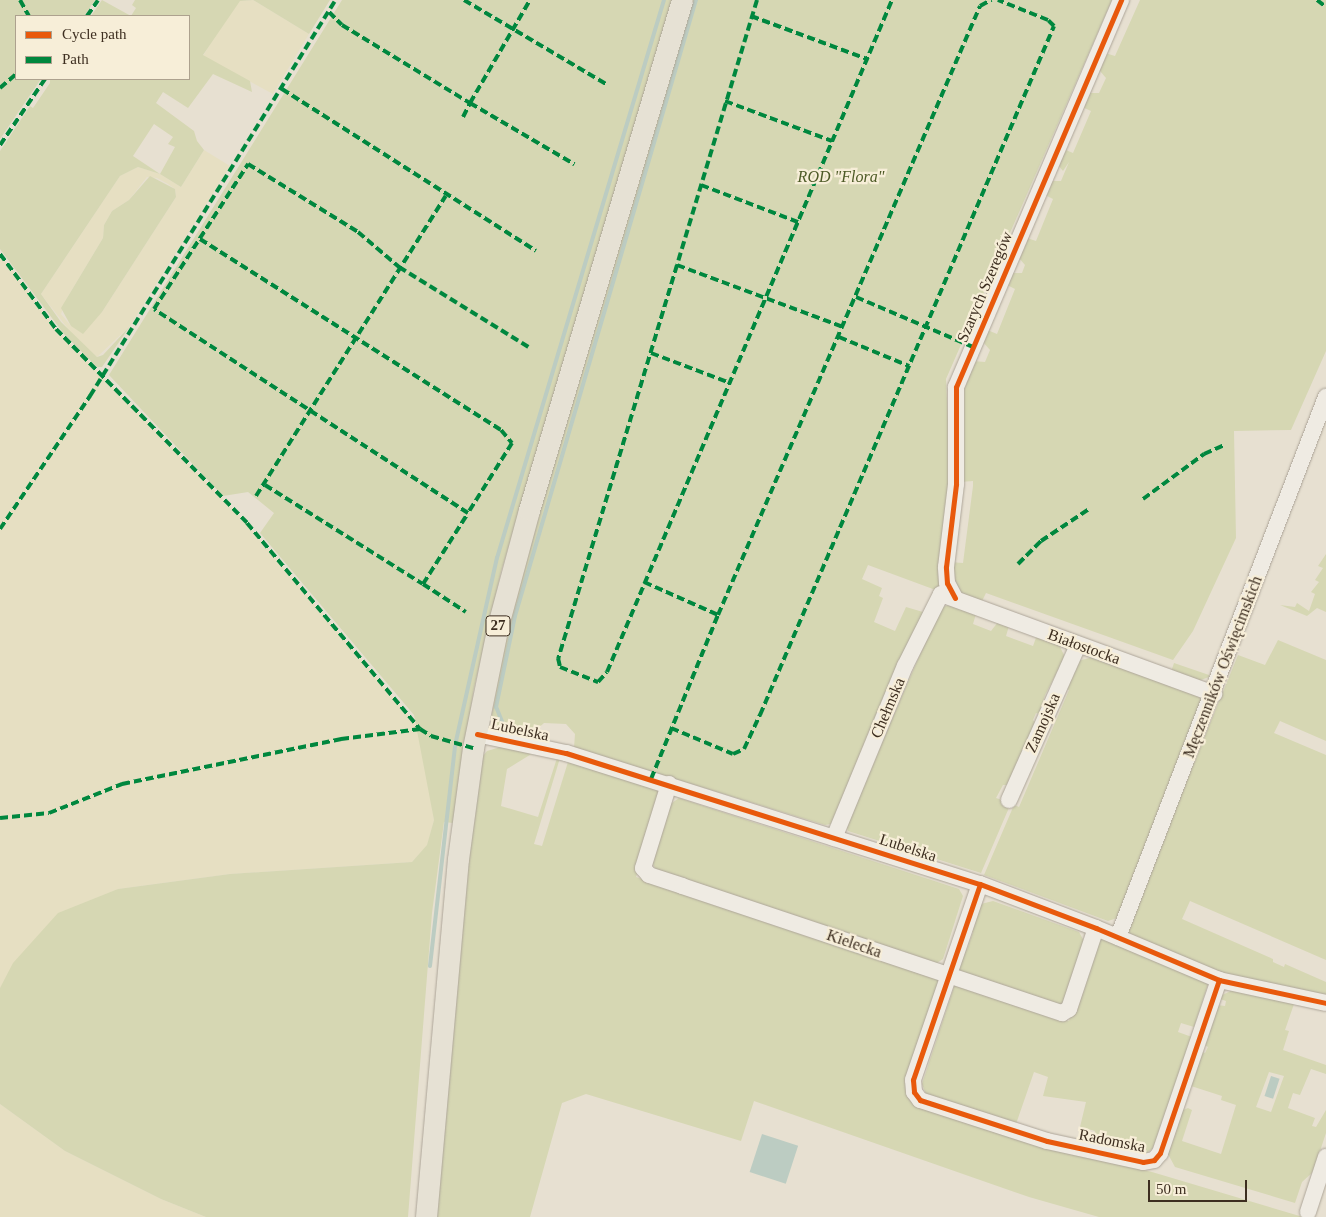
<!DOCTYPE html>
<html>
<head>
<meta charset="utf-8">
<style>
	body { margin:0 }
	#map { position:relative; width:1326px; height:1217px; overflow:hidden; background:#e7e0d1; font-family:"Times New Roman",serif }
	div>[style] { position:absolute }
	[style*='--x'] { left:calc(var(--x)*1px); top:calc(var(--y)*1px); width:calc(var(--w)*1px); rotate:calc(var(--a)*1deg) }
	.farmland>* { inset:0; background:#e6dfc2 }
	.green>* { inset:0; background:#d6d7b3 }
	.water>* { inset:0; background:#bcccc2; transform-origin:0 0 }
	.stream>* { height:4px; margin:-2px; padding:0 2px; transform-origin:2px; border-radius:2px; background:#bcccc2 }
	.roads { filter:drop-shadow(0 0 1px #ada599) drop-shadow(0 0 1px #ada599) }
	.minor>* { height:16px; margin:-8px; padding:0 8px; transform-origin:8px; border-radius:8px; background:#efebe3 }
	.major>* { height:21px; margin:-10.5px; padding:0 10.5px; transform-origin:10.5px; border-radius:10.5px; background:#e6e1d4 }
	.quiet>* { height:4px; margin-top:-2px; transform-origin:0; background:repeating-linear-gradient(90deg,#00873e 0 8px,transparent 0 12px) }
	.cycleway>* { height:5px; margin:-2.5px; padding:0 2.5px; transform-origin:2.5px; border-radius:2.5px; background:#e8590c }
	span { translate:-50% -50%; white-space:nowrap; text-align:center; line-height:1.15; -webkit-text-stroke:4.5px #f7eed8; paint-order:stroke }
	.shield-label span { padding:1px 4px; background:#f7eed8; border:1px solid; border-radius:4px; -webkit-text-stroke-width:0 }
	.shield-label { font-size:15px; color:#3d2e20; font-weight:700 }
	.park-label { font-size:16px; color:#4d5a26; font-style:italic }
	.street-label { font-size:16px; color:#3d2e20 }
	.legend { position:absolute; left:15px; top:15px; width:175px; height:65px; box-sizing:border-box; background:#f7eed8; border:1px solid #ada18e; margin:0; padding:6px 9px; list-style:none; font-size:15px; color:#3d2e20 }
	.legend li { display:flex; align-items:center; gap:10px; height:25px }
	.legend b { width:25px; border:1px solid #ada18e }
	.scale { position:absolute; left:1148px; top:1180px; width:99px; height:22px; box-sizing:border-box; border:2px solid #3d2e20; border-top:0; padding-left:6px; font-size:15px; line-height:18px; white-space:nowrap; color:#3d2e20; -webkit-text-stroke:4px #f7eed8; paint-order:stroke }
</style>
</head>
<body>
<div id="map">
	<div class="farmland">
		<i style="clip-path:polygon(253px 0,309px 34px,273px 94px,203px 56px,233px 6px,240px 1px)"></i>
		<i style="clip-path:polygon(evenodd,204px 150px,230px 166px,130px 326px,97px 357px,76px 339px,41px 294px,120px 176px,138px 167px,160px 174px,181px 187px,204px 150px,147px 177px,157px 178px,168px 184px,175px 189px,176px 197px,102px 312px,71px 326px,61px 314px,67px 298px,103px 238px,104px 225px,112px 211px,129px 200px,147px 177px)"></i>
		<i style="clip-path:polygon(0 254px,56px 329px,243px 519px,420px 729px,434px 820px,427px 846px,412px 862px,230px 874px,118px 889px,0 988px)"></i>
		<i style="clip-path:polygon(0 1104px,65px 1151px,161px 1199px,206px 1217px,0 1217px)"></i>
	</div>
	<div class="green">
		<i style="clip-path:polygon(0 0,95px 0,84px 16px,16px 16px,16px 79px,41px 79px,0 139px)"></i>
		<i style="clip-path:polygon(evenodd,102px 0,131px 16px,136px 8px,132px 5px,135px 0,330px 0,309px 34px,253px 0,240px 1px,203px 55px,250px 81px,252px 92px,213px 74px,188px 108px,163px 92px,156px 103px,194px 131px,197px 141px,204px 150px,181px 187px,160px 174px,138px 167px,120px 176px,41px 294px,61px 322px,97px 357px,103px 355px,130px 326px,102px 367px,97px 367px,64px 334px,0 249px,0 151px,30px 106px,33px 108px,50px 83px,50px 79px,189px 79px,189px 16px,91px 16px,102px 0,154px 124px,173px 137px,168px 144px,175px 147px,160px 174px,133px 156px,154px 124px)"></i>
		<i style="clip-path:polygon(342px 0,672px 0,501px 572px,474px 688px,453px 823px,444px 822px,432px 913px,408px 1217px,206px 1217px,161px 1199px,65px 1151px,0 1104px,0 988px,13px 963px,58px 913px,118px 889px,230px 874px,412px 862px,427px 845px,434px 820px,414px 715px,260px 533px,274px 513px,248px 492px,223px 496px,109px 375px)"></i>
		<i style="clip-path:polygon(691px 0,1112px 0,946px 379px,951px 481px,941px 592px,868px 565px,862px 579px,882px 588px,879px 596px,883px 598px,874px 622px,895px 631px,906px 607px,923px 612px,831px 824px,825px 825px,574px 748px,575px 734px,566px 724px,544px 723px,528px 737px,502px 731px,491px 719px,508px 625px,526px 553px)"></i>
		<i style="clip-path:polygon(1140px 0,1326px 0,1326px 351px,1291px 430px,1234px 431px,1236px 538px,1193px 631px,1173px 660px,986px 593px,980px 605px,966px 598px,956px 587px,949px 562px,963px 563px,973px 486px,973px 481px,960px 482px,959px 390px,973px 361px,985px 362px,990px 350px,983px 342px,985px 329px,997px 334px,1015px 289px,1005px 284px,1013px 273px,1022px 273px,1025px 265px,1019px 258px,1024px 237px,1036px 241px,1053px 199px,1043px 194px,1052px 181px,1061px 181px,1069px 162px,1063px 171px,1058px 165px,1061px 148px,1073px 153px,1091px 111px,1080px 106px,1088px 93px,1099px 93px,1106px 78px,1100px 71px,1100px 63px,1105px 53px,1115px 56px)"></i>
		<i style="clip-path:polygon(150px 176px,175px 189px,176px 197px,102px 312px,83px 334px,71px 326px,61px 308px,103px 238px,104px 225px,112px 211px,129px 200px)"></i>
		<i style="clip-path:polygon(1326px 554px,1326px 612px,1317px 608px,1307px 616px,1280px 605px,1295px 607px,1297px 603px,1309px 611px,1315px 594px,1311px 592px,1319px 582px,1315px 580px,1323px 568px,1318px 566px)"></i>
		<i style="clip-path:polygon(950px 605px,976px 614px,973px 624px,991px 631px,998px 622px,1009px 626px,1006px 636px,1033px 646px,1037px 635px,1059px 645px,1065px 657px,1045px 695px,1039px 714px,1036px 713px,1033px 720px,1035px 722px,1009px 785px,1003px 785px,996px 798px,1011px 803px,981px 873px,848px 831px,846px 825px,932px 627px,942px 607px)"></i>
		<i style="clip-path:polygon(1278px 640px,1326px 660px,1326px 741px,1280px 721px,1274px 733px,1326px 755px,1326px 960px,1190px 901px,1182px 919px,1273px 959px,1273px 962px,1284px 967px,1285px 964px,1326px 982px,1326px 999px,1229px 978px,1128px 935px,1127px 927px,1238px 655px,1265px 665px)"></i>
		<i style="clip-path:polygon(1093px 657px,1201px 696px,1204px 702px,1117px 918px,1108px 921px,984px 875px,1014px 805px,1019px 807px,1069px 690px,1064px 688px,1078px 661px)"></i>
		<i style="clip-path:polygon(1174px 663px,1209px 675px,1209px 677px,1198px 681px,1171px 672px)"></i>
		<i style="clip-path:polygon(504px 746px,533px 753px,507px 769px,501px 806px,538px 817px,557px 758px,560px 758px,534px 844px,542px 846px,568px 762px,657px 790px,662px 795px,636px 877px,944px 980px,911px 1087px,1041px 1145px,1152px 1172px,1303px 1217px,1099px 1217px,1029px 1197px,754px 1101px,741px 1141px,586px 1094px,562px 1103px,530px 1217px,433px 1217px,464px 864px,482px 757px,487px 751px)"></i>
		<i style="clip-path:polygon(679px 798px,959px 889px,963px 896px,943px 959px,934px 965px,657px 872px,652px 862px,669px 805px)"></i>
		<i style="clip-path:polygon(993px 901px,1079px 932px,1084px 941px,1064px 1006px,958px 970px,962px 949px,967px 950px,973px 932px,969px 931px,977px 905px)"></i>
		<i style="clip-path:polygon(1097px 934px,1208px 984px,1194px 1027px,1181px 1023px,1178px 1032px,1192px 1037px,1153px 1148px,1143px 1156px,1092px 1145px,1095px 1131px,1080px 1127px,1086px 1102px,1043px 1096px,1048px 1077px,1034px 1072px,1015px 1127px,928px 1099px,922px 1084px,955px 984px,1069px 1021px)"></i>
		<i style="clip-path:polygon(evenodd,1233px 990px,1294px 1004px,1285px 1030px,1289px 1031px,1283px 1050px,1326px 1065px,1326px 1074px,1311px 1069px,1300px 1095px,1293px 1093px,1288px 1108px,1315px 1118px,1312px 1126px,1316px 1127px,1326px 1110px,1326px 1133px,1313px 1172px,1302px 1182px,1295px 1203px,1175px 1167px,1168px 1154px,1183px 1110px,1188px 1108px,1192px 1110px,1182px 1141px,1221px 1154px,1236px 1105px,1221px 1100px,1222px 1096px,1191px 1086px,1200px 1051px,1205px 1053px,1208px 1047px,1203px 1044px,1217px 1005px,1225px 1006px,1226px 1001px,1220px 999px,1220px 996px,1233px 990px,1269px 1072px,1284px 1076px,1271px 1112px,1256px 1107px,1269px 1072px)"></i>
	</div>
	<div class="water">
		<i style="left:1271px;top:1076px;width:9px;height:21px;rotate:18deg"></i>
		<i style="left:762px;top:1134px;width:38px;height:40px;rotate:18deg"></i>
	</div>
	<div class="stream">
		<i style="--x:503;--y:724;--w:18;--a:-112"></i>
		<i style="--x:496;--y:707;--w:93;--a:-78.2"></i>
		<i style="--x:515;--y:616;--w:642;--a:-73.63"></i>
		<i style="--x:456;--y:741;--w:188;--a:-77.4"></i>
		<i style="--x:497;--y:558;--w:582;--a:-73.34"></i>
		<i style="--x:430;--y:966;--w:221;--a:-83.5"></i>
	</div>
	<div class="roads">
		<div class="minor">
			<i style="--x:955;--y:598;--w:17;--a:-118"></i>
			<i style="--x:947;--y:583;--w:16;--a:-94"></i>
			<i style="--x:946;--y:567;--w:84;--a:-83.1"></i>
			<i style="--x:956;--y:484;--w:97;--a:-90"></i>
			<i style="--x:956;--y:387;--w:421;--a:-66.9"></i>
			<i style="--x:477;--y:734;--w:91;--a:12.1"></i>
			<i style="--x:566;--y:753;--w:434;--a:17.6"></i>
			<i style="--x:980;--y:884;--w:124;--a:20.8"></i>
			<i style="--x:1096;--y:928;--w:134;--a:22.9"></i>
			<i style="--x:1219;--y:980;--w:109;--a:12.1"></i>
			<i style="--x:669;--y:784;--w:88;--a:107.2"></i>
			<i style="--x:643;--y:868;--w:9;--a:49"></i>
			<i style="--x:649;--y:875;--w:35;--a:18"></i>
			<i style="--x:682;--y:886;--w:401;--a:18.5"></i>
			<i style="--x:1062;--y:1013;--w:8;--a:-30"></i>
			<i style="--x:1069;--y:1009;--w:85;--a:-71.6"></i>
			<i style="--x:1009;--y:800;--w:170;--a:-66"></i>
			<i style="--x:834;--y:838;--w:186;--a:-67.6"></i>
			<i style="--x:905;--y:666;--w:80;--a:-63.4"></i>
			<i style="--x:941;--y:594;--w:291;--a:20.1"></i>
			<i style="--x:980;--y:884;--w:207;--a:108.9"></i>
			<i style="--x:913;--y:1080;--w:12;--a:85"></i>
			<i style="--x:914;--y:1092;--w:10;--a:53"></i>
			<i style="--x:920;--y:1100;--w:133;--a:17.9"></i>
			<i style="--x:1047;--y:1141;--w:98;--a:12.3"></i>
			<i style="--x:1143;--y:1162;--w:11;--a:-10"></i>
			<i style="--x:1154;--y:1160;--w:9;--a:-49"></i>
			<i style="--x:1160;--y:1153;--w:183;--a:-71.2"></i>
			<i style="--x:1118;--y:937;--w:579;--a:-68.93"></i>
			<i style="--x:1308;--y:1212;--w:58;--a:-71.9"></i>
		</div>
		<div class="major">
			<i style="--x:426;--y:1217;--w:359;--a:-84.9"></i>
			<i style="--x:458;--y:859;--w:112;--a:-82.3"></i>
			<i style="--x:473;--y:748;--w:126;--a:-78.5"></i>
			<i style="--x:498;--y:625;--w:119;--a:-74.9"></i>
			<i style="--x:529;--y:510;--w:532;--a:-73.3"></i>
		</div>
	</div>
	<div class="quiet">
		<i style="--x:20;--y:0;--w:18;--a:61"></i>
		<i style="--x:464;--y:0;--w:165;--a:30.6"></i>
		<i style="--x:757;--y:0;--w:277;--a:106.8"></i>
		<i style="--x:677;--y:265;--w:177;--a:20.5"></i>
		<i style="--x:1317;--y:0;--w:11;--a:38"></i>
		<i style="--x:329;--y:12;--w:18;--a:45"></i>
		<i style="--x:342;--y:25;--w:150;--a:31.4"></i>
		<i style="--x:470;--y:103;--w:119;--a:-59.8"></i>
		<i style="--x:87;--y:16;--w:19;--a:-55"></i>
		<i style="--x:751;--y:16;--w:124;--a:20.3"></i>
		<i style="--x:0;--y:88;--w:21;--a:-41"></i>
		<i style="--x:282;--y:89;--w:301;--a:32.5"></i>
		<i style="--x:725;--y:101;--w:114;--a:20.5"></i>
		<i style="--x:463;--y:117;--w:16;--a:-63"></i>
		<i style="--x:470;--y:103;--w:121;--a:30.4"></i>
		<i style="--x:0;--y:145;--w:80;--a:-55.7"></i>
		<i style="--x:701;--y:185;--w:104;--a:20.9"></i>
		<i style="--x:200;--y:239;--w:356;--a:32.4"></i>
		<i style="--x:501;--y:430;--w:17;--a:50"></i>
		<i style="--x:512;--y:443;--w:83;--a:122.2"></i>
		<i style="--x:468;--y:513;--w:374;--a:-147"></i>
		<i style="--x:154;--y:309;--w:173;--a:-57"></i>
		<i style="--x:248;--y:164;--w:129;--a:31.7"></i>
		<i style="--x:358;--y:232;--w:54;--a:40.5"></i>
		<i style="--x:399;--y:267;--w:156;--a:31.7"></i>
		<i style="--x:0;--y:254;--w:94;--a:53.3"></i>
		<i style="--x:56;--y:329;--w:272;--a:45.4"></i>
		<i style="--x:247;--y:523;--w:269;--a:50"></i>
		<i style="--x:420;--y:729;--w:13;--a:32"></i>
		<i style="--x:431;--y:736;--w:44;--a:15.9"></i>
		<i style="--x:677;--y:265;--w:411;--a:106.8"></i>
		<i style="--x:558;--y:658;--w:9;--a:77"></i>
		<i style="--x:560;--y:667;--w:41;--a:21.5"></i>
		<i style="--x:598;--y:682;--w:13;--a:-48"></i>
		<i style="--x:607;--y:672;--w:730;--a:-67.02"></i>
		<i style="--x:856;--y:297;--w:127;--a:23.1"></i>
		<i style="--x:839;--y:337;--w:76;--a:22.5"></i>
		<i style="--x:651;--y:353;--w:85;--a:20.8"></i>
		<i style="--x:265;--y:485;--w:186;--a:32.1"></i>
		<i style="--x:423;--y:584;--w:84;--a:-57.6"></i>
		<i style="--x:256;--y:496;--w:355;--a:-57.7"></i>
		<i style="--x:1143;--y:499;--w:76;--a:-36.4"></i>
		<i style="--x:1204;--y:454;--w:22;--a:-24"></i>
		<i style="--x:0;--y:529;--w:161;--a:-55.9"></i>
		<i style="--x:90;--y:396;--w:466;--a:-58.2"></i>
		<i style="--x:1018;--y:564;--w:33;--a:-45"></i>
		<i style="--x:1041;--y:541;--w:58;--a:-33.7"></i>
		<i style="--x:644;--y:582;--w:81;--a:24"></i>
		<i style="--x:423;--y:584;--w:51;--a:33.1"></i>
		<i style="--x:671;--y:728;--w:67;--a:22.8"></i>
		<i style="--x:733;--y:754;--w:12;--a:-24"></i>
		<i style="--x:744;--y:749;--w:38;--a:-65"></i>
		<i style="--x:760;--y:715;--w:749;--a:-66.89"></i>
		<i style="--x:1054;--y:26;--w:8;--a:-135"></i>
		<i style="--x:1048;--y:20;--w:54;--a:-158.2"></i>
		<i style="--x:651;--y:779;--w:177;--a:-67.8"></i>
		<i style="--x:718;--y:615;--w:663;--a:-66.72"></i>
		<i style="--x:980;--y:6;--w:13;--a:-29"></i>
		<i style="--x:0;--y:818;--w:49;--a:-5.8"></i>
		<i style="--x:49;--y:813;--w:79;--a:-21.7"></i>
		<i style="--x:122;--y:784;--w:224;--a:-11.6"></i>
		<i style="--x:341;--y:739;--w:80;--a:-7.2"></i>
	</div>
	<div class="cycleway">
		<i style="--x:955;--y:598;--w:17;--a:-118"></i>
		<i style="--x:947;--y:583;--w:16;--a:-94"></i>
		<i style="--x:946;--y:567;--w:84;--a:-83.1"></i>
		<i style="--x:956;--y:484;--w:97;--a:-90"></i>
		<i style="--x:956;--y:387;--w:421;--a:-66.9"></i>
		<i style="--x:477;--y:734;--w:91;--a:12.1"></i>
		<i style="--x:566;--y:753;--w:434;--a:17.6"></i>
		<i style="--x:980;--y:884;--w:124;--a:20.8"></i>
		<i style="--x:1096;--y:928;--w:134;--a:22.9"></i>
		<i style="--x:1219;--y:980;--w:109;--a:12.1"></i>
		<i style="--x:980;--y:884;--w:207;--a:108.9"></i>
		<i style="--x:913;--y:1080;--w:12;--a:85"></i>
		<i style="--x:914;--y:1092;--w:10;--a:53"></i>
		<i style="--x:920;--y:1100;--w:133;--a:17.9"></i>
		<i style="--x:1047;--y:1141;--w:98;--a:12.3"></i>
		<i style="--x:1143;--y:1162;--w:11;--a:-10"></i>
		<i style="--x:1154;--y:1160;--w:9;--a:-49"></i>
		<i style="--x:1160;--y:1153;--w:183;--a:-71.2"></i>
	</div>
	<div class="shield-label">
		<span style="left:498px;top:626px">27</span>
	</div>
	<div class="park-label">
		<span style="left:841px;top:177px">ROD "Flora"</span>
	</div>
	<div class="street-label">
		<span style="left:985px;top:287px;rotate:-67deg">Szarych Szeregów</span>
		<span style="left:1084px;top:647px;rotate:20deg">Białostocka</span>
		<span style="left:1223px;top:667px;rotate:-69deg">Męczenników Oświęcimskich</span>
		<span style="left:888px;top:708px;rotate:-67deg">Chełmska</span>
		<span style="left:1043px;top:723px;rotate:-66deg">Zamojska</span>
		<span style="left:520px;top:730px;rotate:12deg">Lubelska</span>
		<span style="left:908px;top:848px;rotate:18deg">Lubelska</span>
		<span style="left:854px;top:944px;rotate:19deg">Kielecka</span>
		<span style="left:1112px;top:1141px;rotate:11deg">Radomska</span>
	</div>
	<ul class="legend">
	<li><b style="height:6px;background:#e8590c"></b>Cycle path</li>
	<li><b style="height:6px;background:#00873e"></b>Path</li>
	</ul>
	<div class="scale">50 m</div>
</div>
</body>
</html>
